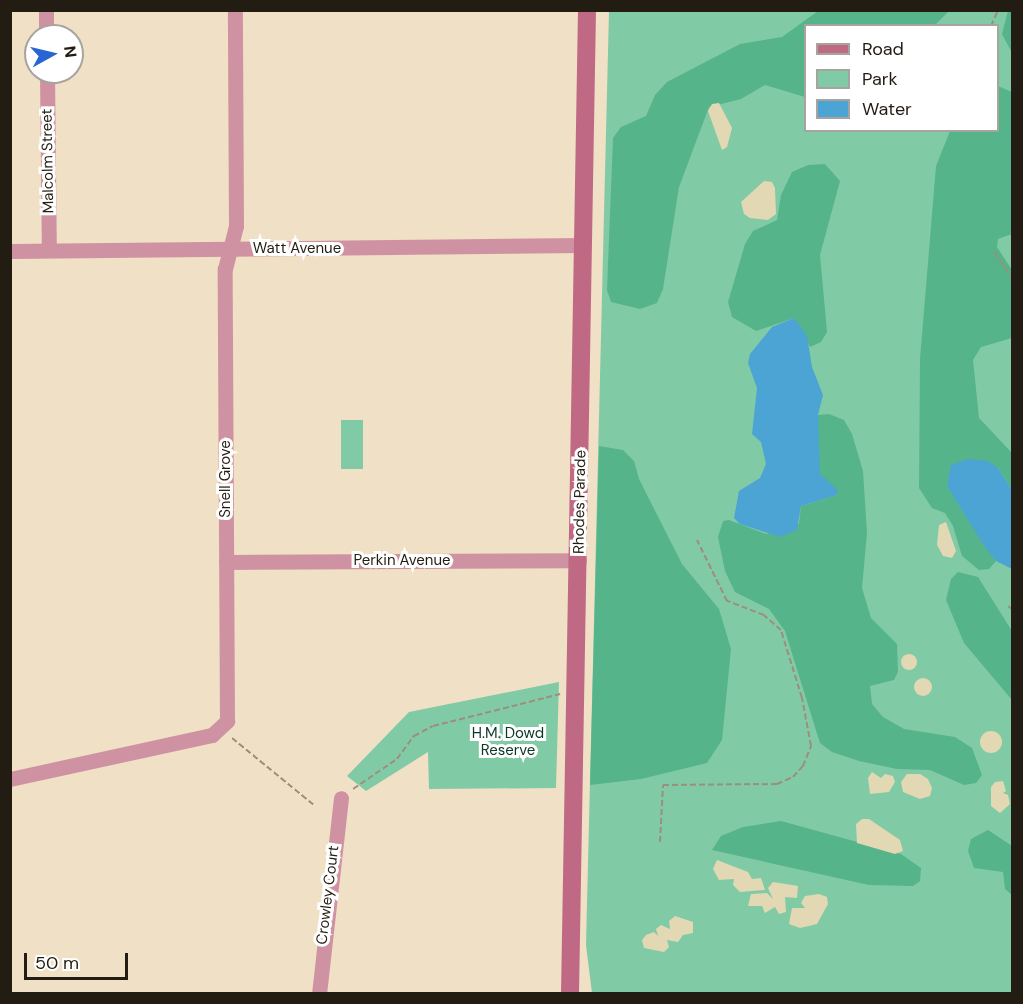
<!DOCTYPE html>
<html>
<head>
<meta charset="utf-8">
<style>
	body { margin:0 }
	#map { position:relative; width:1023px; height:1004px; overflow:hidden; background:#f0e0c5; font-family:"DM Sans",sans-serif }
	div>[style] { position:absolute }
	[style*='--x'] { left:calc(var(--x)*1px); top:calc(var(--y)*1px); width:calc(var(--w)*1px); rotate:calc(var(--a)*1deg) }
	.green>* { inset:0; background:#81caa6; transform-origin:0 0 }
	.forest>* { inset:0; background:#56b48a }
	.sand>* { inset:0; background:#e2d8b3 }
	.round { border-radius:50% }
	.water>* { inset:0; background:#4ba4d3 }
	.path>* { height:2px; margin-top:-1px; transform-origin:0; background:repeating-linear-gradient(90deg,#9b8f7b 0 6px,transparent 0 9px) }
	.minor>* { height:15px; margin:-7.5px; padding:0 7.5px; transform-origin:7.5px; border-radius:7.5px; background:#cf92a2 }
	.secondary>* { height:18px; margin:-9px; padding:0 9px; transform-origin:9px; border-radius:9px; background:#c06984 }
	span { translate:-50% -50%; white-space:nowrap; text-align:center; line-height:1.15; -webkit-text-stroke:6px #fff; paint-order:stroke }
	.street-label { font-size:15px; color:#221c12 }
	.park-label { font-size:15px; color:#0c3625 }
	.frame { position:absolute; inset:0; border:12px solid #221c12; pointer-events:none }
	.legend { position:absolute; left:804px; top:24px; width:195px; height:108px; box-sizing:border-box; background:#fff; border:2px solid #a7a4a0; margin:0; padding:8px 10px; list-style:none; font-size:18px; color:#221c12 }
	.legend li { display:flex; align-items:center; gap:12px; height:30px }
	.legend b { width:30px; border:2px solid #a7a4a0 }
	.north { position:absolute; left:24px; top:24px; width:60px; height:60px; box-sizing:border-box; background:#fff; border:2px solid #a7a4a0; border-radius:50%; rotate:82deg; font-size:16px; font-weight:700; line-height:24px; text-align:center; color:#221c12 }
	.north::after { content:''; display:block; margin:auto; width:21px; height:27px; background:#2766d2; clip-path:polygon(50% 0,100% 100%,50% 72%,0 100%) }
	.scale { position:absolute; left:24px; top:953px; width:104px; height:27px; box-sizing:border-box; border:3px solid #221c12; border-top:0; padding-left:8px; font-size:18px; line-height:21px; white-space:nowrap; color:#221c12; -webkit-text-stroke:4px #fff; paint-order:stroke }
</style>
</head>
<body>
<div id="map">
	<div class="green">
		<i style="clip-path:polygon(evenodd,609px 11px,1012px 11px,1012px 993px,592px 993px,586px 945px,609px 11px,806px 26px,998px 26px,998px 130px,806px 130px,806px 26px)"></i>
		<i style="left:341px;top:420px;width:22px;height:49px"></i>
		<i style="clip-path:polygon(559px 682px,556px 788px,429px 789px,428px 752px,366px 791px,347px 776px,409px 712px)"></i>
	</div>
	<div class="forest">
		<i style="clip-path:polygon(818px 11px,949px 11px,935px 25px,806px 26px,805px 97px,765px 85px,741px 99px,709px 107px,679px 187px,663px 289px,657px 303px,640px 309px,611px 302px,607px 290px,613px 138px,621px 127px,646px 116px,655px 95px,667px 82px,740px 44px,782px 37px)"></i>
		<i style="clip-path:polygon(1008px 11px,1012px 11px,1012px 53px,1002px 34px)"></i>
		<i style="clip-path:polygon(998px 86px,1012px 92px,1012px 234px,998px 239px,997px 247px,1012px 270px,1012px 338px,981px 347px,973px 360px,979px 418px,1012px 453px,1012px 490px,998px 468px,947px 486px,996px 561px,989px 569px,979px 570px,962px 556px,953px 526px,945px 513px,932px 508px,919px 488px,920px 359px,936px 166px,950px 131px,998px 130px)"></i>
		<i style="clip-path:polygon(825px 164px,840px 181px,820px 255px,827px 332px,821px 342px,810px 347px,794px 318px,756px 331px,732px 317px,728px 302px,745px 244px,753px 231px,777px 220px,781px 195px,792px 172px,808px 165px)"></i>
		<i style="clip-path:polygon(829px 414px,844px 420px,852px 434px,863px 471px,867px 533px,862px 588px,871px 618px,897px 644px,898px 672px,894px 680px,870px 686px,872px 704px,883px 717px,904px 729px,955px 737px,972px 748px,982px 775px,976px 783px,964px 785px,930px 770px,897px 769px,859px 761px,832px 752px,820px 743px,785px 631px,769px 609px,735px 592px,725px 571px,718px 537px,723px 521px,729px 520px,766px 534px,799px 524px,801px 506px,837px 495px,820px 474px,818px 463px,818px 415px)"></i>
		<i style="clip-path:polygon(599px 446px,623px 450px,634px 461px,639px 479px,682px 564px,719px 609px,731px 649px,722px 740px,707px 763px,641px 779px,590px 785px)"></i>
		<i style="clip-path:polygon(958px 572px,978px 577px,1012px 631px,1012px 700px,964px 643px,946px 600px,951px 579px)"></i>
		<i style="clip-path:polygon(781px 821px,901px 854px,921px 868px,920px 881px,913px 886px,869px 885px,712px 850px,721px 836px,743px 827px)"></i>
		<i style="clip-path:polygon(988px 830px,1012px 846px,1012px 895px,1005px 889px,1003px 872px,974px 868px,968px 851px,971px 839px)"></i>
	</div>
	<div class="sand">
		<i style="clip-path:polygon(719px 103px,732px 128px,727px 147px,722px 150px,708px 111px,712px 104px)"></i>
		<i style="clip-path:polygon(764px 181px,772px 182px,775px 188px,776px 214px,768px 220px,750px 218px,744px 214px,741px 202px)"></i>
		<i style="clip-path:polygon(946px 522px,956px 551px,952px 558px,943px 556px,937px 545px,939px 525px)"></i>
		<i class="round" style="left:901px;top:654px;width:16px;height:16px"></i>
		<i class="round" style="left:914px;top:678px;width:18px;height:18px"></i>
		<i class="round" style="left:980px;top:731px;width:22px;height:22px"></i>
		<i style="clip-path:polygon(872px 772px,881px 778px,885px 774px,893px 776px,895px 782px,889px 792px,870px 794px,868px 778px)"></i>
		<i style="clip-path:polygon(907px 774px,920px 774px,928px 779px,932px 788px,930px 796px,920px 799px,903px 792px,901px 782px)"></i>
		<i style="clip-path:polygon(1003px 781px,1006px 791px,1003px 793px,1008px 795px,1010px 804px,1000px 813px,991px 806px,991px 787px,995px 782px)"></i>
		<i style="clip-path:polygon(862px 819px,869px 819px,900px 840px,903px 851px,895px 854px,857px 843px,856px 824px)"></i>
		<i style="clip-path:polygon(717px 860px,748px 872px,752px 879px,761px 878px,765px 890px,740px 892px,733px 885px,734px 879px,719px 880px,713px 869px)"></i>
		<i style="clip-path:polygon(773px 882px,798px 886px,797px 898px,785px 897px,786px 912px,779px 914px,775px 907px,765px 913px,762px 906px,748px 906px,751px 894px,767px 893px,773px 899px,768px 888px)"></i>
		<i style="clip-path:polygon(819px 894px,827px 897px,828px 904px,817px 924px,800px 928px,789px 924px,792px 908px,805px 908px,801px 903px,805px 896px)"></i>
		<i style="clip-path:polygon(675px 916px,693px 922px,693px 933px,683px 935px,678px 942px,667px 940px,669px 947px,664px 952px,644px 948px,642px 940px,646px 935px,654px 932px,658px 936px,656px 929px,661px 925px,670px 929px,669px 921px)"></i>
	</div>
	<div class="water">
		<i style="clip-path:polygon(794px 318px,807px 336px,812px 367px,823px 395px,818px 415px,820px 474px,837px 489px,837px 495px,801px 506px,797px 530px,780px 537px,740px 524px,734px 518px,739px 491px,760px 478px,766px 464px,761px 442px,752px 434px,757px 388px,748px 363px,750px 354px,772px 327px)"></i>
		<i style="clip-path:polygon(968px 459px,988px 461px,998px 468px,1012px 490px,1012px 569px,996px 561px,985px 547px,947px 486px,951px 465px)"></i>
	</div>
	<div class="path">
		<i style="--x:991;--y:26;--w:17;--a:-66"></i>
		<i style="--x:994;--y:252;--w:31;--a:54"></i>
		<i style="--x:1008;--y:606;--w:5;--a:37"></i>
		<i style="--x:232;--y:738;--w:107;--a:39.3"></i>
		<i style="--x:353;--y:789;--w:53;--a:-34.3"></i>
		<i style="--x:397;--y:759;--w:29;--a:-54"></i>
		<i style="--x:414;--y:736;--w:21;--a:-28"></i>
		<i style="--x:433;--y:726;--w:131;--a:-14.1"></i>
		<i style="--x:660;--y:842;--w:57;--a:-87"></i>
		<i style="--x:663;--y:785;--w:114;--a:-0.5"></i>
		<i style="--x:777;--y:784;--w:17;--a:-24"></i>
		<i style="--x:793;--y:777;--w:15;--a:-48"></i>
		<i style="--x:803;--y:766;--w:22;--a:-68"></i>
		<i style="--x:811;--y:746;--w:49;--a:-100.6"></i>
		<i style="--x:802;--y:698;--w:71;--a:-107.2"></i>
		<i style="--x:781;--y:630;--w:23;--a:-139"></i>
		<i style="--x:764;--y:615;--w:40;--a:-159"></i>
		<i style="--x:727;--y:601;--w:68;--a:-116.2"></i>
	</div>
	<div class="minor">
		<i style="--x:46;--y:10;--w:26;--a:90"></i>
		<i style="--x:47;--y:72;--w:178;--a:89.4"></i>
		<i style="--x:10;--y:251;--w:573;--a:-0.6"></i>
		<i style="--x:226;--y:562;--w:353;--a:-0.3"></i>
		<i style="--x:10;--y:779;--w:207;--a:-12.3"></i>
		<i style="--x:212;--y:735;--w:21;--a:-43"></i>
		<i style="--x:227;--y:721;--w:452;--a:-90.3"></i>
		<i style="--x:225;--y:269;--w:44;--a:-75.7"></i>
		<i style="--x:236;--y:226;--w:216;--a:-90.3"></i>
		<i style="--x:319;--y:994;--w:197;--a:-83.6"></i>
	</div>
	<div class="secondary">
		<i style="--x:570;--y:994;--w:984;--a:-89.01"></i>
	</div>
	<div class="street-label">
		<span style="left:48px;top:161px;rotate:-91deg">Malcolm Street</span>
		<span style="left:297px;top:249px">Watt Avenue</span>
		<span style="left:226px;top:479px;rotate:-90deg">Snell Grove</span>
		<span style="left:580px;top:502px;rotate:-89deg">Rhodes Parade</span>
		<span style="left:402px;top:561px">Perkin Avenue</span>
		<span style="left:328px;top:895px;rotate:-83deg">Crowley Court</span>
	</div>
	<div class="park-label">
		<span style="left:508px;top:742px">H.M. Dowd<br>Reserve</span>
	</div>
	<div class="frame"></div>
	<ul class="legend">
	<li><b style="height:8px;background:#c06984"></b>Road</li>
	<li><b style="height:16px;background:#81caa6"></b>Park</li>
	<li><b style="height:16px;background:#4ba4d3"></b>Water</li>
	</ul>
	<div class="north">N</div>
	<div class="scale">50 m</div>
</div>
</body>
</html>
